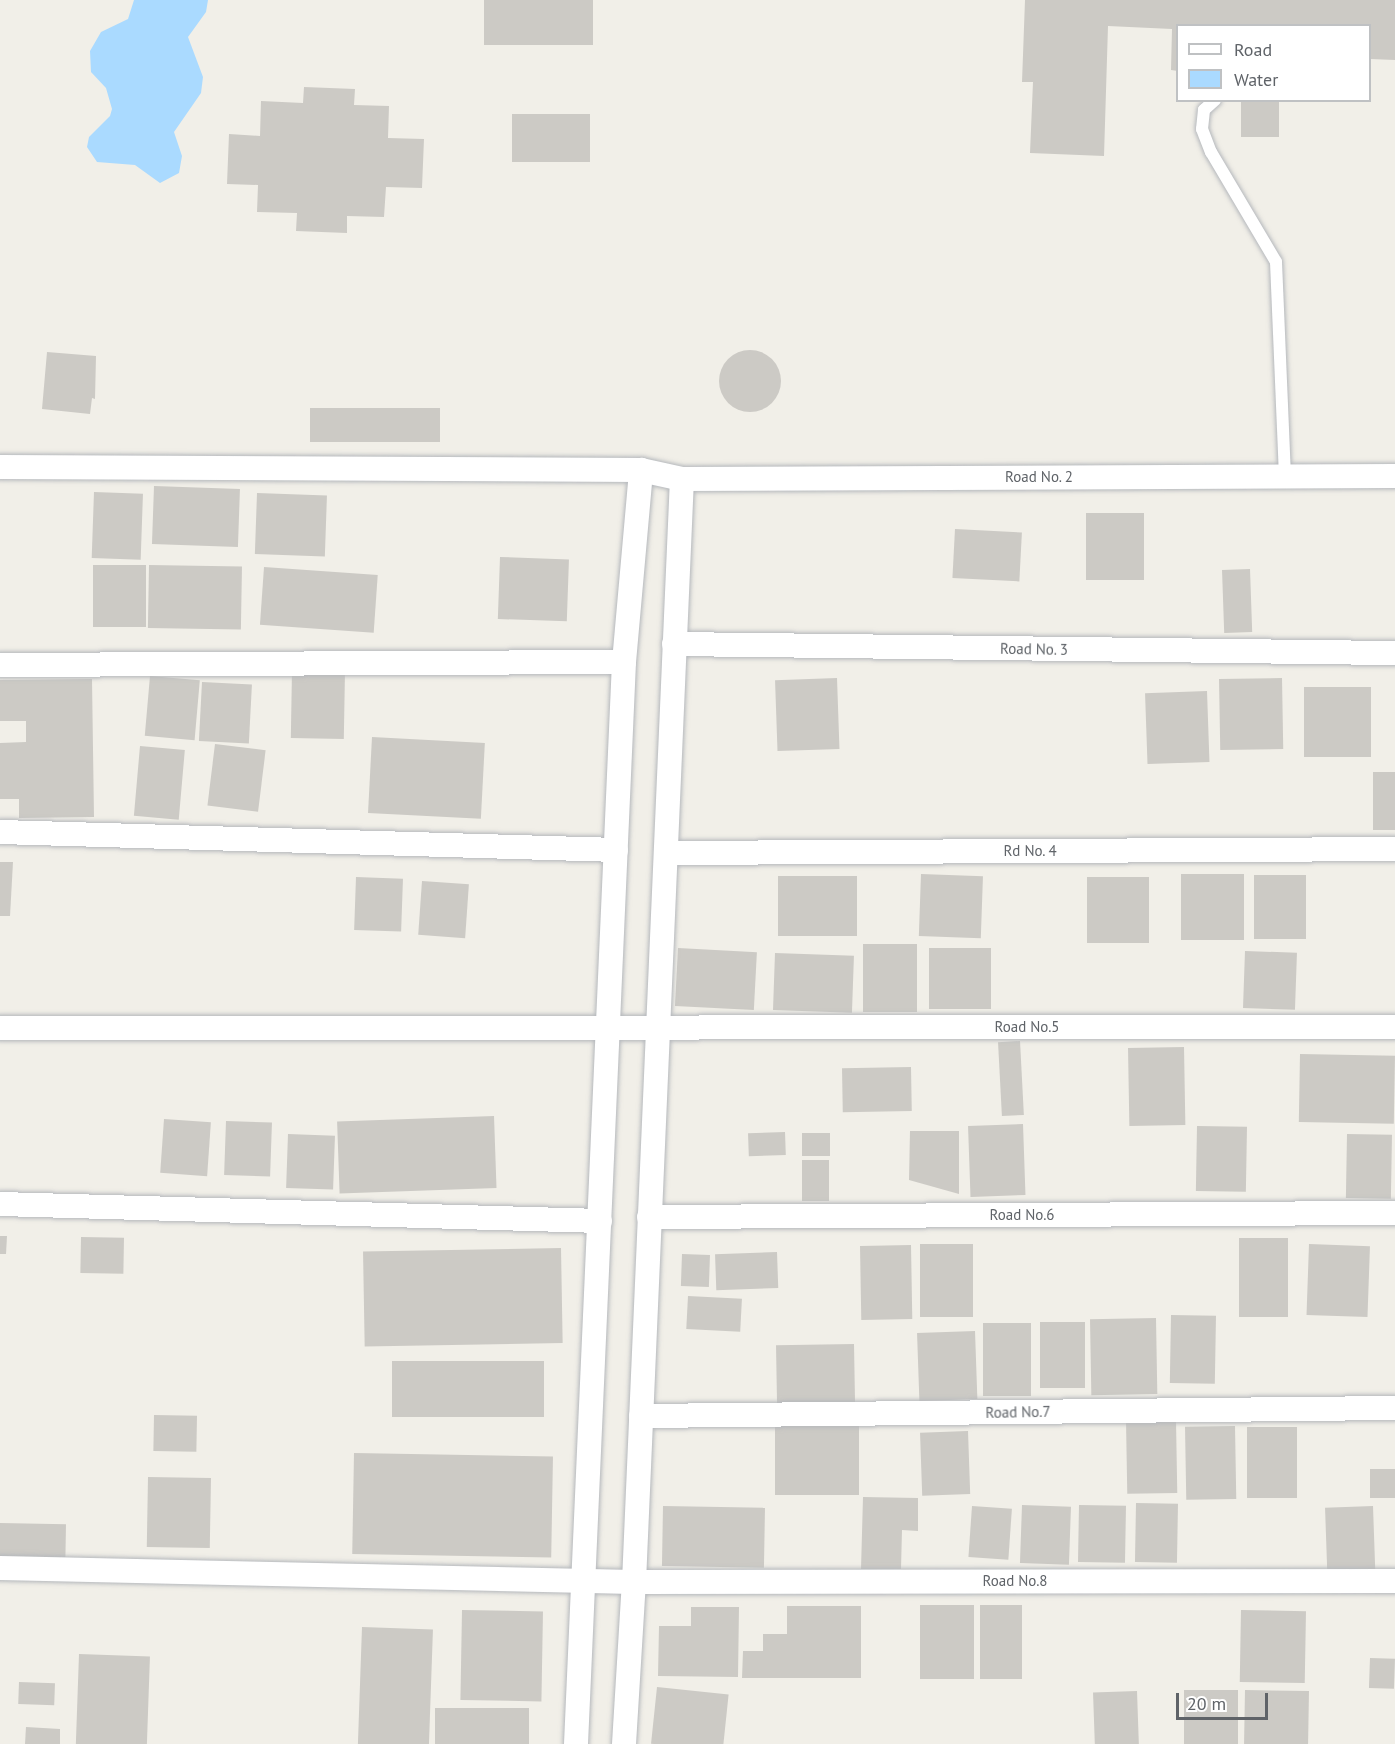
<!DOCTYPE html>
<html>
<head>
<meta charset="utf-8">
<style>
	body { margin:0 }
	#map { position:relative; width:1395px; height:1744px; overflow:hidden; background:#f1efe8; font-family:"PT Sans",sans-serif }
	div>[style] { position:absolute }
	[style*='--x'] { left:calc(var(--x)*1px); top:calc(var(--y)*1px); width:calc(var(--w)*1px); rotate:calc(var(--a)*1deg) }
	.water>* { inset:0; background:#aadaff }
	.building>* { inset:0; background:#cccac5; transform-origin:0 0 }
	.round { border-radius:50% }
	.roads { filter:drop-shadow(0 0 2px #b5b8bc) drop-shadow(0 0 2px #b5b8bc) }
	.service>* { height:12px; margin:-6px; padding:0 6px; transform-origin:6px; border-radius:6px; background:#fff }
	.minor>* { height:24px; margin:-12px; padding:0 12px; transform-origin:12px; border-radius:12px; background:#fff }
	span { translate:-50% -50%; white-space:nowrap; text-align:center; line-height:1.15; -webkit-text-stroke:4.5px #fff; paint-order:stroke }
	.street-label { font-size:15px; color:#5f6368 }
	.legend { position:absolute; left:1176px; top:24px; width:195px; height:78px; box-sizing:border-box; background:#fff; border:2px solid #bfc1c3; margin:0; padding:8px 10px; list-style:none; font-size:18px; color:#5f6368 }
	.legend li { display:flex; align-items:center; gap:12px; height:30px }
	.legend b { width:30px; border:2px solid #bfc1c3 }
	.scale { position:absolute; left:1176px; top:1693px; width:92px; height:27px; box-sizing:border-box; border:3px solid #5f6368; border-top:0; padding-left:8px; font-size:18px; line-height:21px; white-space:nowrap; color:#5f6368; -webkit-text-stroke:4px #fff; paint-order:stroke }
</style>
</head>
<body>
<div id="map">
	<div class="water">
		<i style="clip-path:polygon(134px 0,208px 0,206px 12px,188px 37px,203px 77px,201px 93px,174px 132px,182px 156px,179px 173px,160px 183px,135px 165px,97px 162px,87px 147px,89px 137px,110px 116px,112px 109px,106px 88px,91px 72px,90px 51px,101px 32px,128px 19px)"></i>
	</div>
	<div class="building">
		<i style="left:484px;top:0;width:109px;height:45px"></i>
		<i style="clip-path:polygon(1025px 0,1395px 0,1395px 60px,1370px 59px,1370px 26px,1178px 26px,1178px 71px,1171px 70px,1172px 29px,1108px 26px,1104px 156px,1030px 153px,1033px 82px,1022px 82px)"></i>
		<i style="clip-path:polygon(304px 87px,355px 89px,354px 105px,389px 106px,388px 138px,424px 139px,422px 188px,386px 187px,384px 217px,347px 216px,347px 233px,296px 231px,297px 213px,257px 212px,258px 185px,227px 184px,229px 134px,260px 136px,261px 101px,303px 103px)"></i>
		<i style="left:1241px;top:100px;width:38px;height:37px"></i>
		<i style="left:512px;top:114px;width:78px;height:48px"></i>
		<i class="round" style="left:719px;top:350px;width:62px;height:62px"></i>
		<i style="clip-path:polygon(47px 352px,96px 356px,95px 399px,92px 398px,90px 414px,42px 409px)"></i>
		<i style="left:440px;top:408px;width:34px;height:130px;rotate:90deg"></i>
		<i style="left:154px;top:486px;width:86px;height:58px;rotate:2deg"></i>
		<i style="left:94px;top:492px;width:49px;height:66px;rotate:2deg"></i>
		<i style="left:257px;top:493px;width:70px;height:61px;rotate:2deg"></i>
		<i style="left:1086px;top:513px;width:58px;height:67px"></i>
		<i style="left:955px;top:529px;width:67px;height:49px;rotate:3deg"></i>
		<i style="left:500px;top:557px;width:69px;height:62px;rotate:2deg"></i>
		<i style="left:146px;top:565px;width:62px;height:53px;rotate:90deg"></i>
		<i style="left:149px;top:565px;width:93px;height:63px;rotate:1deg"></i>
		<i style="left:264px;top:567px;width:114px;height:58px;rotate:4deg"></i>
		<i style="left:1250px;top:569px;width:63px;height:28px;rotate:88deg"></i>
		<i style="left:292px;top:670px;width:53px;height:68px;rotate:1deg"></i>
		<i style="left:150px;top:676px;width:50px;height:60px;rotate:5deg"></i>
		<i style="left:837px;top:678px;width:71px;height:62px;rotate:88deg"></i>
		<i style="left:1282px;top:678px;width:71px;height:63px;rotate:89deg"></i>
		<i style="clip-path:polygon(92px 679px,94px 817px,19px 818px,19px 799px,0 799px,0 743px,26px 742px,26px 721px,0 721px,0 680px)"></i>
		<i style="left:202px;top:682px;width:50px;height:59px;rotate:3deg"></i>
		<i style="left:1304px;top:687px;width:67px;height:70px"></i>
		<i style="left:1207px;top:691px;width:71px;height:62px;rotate:88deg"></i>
		<i style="left:372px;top:737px;width:113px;height:76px;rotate:3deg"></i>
		<i style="left:215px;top:744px;width:51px;height:62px;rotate:7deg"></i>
		<i style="left:140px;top:746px;width:45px;height:70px;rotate:5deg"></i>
		<i style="left:1373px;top:772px;width:22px;height:58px"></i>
		<i style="clip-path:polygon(0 862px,13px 862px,10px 916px,0 916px)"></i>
		<i style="left:921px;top:874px;width:62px;height:62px;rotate:2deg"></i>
		<i style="left:1244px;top:874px;width:66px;height:63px;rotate:90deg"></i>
		<i style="left:1254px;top:875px;width:52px;height:64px"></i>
		<i style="left:778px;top:876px;width:79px;height:60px"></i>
		<i style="left:356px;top:877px;width:47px;height:53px;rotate:2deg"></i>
		<i style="left:1087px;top:877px;width:62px;height:66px"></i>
		<i style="left:422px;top:881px;width:47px;height:54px;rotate:4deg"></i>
		<i style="left:863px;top:944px;width:54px;height:68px"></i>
		<i style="left:678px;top:948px;width:79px;height:58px;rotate:3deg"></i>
		<i style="left:929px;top:948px;width:62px;height:61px"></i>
		<i style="left:1245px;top:951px;width:52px;height:57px;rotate:2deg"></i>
		<i style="left:775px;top:953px;width:79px;height:57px;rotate:2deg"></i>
		<i style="left:1020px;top:1041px;width:74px;height:22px;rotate:87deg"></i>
		<i style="left:1184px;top:1047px;width:78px;height:56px;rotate:89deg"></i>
		<i style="left:1300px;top:1054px;width:95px;height:68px;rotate:1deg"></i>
		<i style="left:911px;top:1067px;width:44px;height:69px;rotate:89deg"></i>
		<i style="left:494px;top:1116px;width:72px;height:157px;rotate:88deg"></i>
		<i style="left:164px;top:1119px;width:47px;height:54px;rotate:4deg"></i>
		<i style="left:226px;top:1121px;width:46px;height:54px;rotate:2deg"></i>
		<i style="left:1023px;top:1124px;width:71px;height:55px;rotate:88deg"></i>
		<i style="left:1197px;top:1126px;width:50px;height:65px;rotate:1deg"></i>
		<i style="clip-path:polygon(910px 1131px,959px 1131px,959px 1194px,909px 1180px)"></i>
		<i style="left:785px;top:1132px;width:23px;height:37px;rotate:88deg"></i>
		<i style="left:830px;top:1133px;width:23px;height:28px;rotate:90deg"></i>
		<i style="left:288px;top:1134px;width:47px;height:54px;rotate:2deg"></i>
		<i style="left:1347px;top:1134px;width:45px;height:64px;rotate:1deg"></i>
		<i style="left:802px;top:1160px;width:27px;height:41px"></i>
		<i style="clip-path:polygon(0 1236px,7px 1236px,6px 1254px,0 1254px)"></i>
		<i style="left:81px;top:1237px;width:43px;height:36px;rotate:1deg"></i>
		<i style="left:1239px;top:1238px;width:49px;height:79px"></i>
		<i style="left:920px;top:1244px;width:53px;height:73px"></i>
		<i style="left:1309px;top:1244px;width:61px;height:71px;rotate:2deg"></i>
		<i style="left:911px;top:1245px;width:74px;height:51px;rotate:89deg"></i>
		<i style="left:561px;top:1248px;width:95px;height:198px;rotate:89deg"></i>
		<i style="left:777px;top:1252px;width:36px;height:62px;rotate:88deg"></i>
		<i style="left:682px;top:1254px;width:28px;height:32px;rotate:2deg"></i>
		<i style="left:688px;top:1296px;width:54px;height:33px;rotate:3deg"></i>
		<i style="left:1171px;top:1315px;width:45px;height:68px;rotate:1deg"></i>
		<i style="left:1156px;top:1318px;width:76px;height:66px;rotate:89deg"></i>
		<i style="left:1040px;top:1322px;width:45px;height:66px"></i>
		<i style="left:983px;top:1323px;width:48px;height:73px"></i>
		<i style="left:975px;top:1331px;width:68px;height:58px;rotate:88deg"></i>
		<i style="left:854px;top:1344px;width:60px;height:78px;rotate:89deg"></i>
		<i style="left:544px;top:1361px;width:56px;height:152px;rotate:90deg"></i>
		<i style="left:154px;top:1415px;width:43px;height:36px;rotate:1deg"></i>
		<i style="left:1176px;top:1420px;width:73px;height:50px;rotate:89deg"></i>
		<i style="left:775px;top:1425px;width:84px;height:70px"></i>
		<i style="left:1235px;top:1426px;width:73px;height:50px;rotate:89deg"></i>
		<i style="left:1247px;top:1427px;width:50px;height:71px"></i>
		<i style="left:968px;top:1431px;width:63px;height:48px;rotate:88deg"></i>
		<i style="left:354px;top:1453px;width:199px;height:101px;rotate:1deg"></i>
		<i style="left:1395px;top:1469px;width:29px;height:25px;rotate:90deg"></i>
		<i style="left:148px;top:1477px;width:63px;height:70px;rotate:1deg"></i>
		<i style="clip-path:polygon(863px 1497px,918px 1498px,918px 1531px,902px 1530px,901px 1569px,861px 1569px)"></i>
		<i style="left:1136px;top:1503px;width:42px;height:59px;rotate:1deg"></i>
		<i style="left:1022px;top:1505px;width:49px;height:58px;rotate:2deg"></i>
		<i style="left:1079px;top:1505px;width:47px;height:57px;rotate:1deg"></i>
		<i style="left:663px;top:1506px;width:102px;height:60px;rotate:1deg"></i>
		<i style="left:972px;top:1506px;width:40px;height:51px;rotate:4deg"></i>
		<i style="left:1373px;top:1506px;width:64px;height:48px;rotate:88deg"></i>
		<i style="left:0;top:1523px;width:66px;height:33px;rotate:1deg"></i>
		<i style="left:920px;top:1605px;width:54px;height:74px"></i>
		<i style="left:980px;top:1605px;width:42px;height:74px"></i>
		<i style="clip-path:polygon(787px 1606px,861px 1606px,861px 1678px,742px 1678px,743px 1651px,763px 1651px,763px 1634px,787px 1634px)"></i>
		<i style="clip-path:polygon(691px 1607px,739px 1607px,738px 1677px,658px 1676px,659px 1626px,691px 1626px)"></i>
		<i style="left:462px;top:1610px;width:81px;height:90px;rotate:1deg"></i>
		<i style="left:1241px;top:1610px;width:65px;height:72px;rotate:1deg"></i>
		<i style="left:362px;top:1627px;width:71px;height:117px;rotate:2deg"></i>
		<i style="left:79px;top:1654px;width:71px;height:90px;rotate:2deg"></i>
		<i style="left:1370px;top:1658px;width:25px;height:30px;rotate:2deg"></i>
		<i style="left:19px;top:1682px;width:36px;height:22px;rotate:2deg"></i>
		<i style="left:657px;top:1687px;width:72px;height:57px;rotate:6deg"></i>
		<i style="left:1184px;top:1690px;width:54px;height:54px"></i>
		<i style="left:1245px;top:1690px;width:64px;height:54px;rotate:1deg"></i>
		<i style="left:1137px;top:1691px;width:53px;height:44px;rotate:88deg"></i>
		<i style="left:435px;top:1708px;width:94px;height:36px"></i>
		<i style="clip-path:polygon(26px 1727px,60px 1729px,60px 1744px,25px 1744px)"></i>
	</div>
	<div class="roads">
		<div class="service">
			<i style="--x:1215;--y:100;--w:15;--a:138"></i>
			<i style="--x:1204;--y:110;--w:19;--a:96"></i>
			<i style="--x:1202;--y:129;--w:25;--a:69"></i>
			<i style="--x:1211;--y:152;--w:128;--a:59.4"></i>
			<i style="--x:1276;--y:262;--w:215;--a:87.6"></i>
		</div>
		<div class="minor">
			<i style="--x:0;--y:467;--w:641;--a:0.27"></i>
			<i style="--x:641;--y:470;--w:42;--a:12.4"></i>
			<i style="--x:682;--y:479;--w:713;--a:-0.24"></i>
			<i style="--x:674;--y:644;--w:721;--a:0.72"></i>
			<i style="--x:0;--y:665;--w:624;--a:-0.28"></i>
			<i style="--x:0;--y:832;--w:616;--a:1.67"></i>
			<i style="--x:666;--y:853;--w:729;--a:-0.31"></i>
			<i style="--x:0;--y:1028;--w:1395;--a:-0.04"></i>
			<i style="--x:0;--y:1204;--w:600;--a:1.62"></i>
			<i style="--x:649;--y:1217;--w:746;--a:-0.31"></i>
			<i style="--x:641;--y:1416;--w:754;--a:-0.61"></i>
			<i style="--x:0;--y:1568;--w:634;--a:1.27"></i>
			<i style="--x:634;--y:1582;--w:761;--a:-0.08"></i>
			<i style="--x:576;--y:1744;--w:1083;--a:-87.46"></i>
			<i style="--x:624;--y:662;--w:193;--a:-84.9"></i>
			<i style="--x:624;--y:1744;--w:162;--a:-86.5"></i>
			<i style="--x:634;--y:1582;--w:1104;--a:-87.51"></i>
		</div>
	</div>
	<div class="street-label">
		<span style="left:1039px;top:477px">Road No. 2</span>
		<span style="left:1034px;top:649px;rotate:1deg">Road No. 3</span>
		<span style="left:1030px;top:851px">Rd No. 4</span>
		<span style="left:1027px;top:1027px">Road No.5</span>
		<span style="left:1022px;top:1215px">Road No.6</span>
		<span style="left:1018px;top:1412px;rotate:-1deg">Road No.7</span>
		<span style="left:1015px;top:1581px">Road No.8</span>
	</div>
	<ul class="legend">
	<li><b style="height:8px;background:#fff"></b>Road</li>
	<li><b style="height:16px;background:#aadaff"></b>Water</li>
	</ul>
	<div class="scale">20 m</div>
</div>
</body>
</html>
